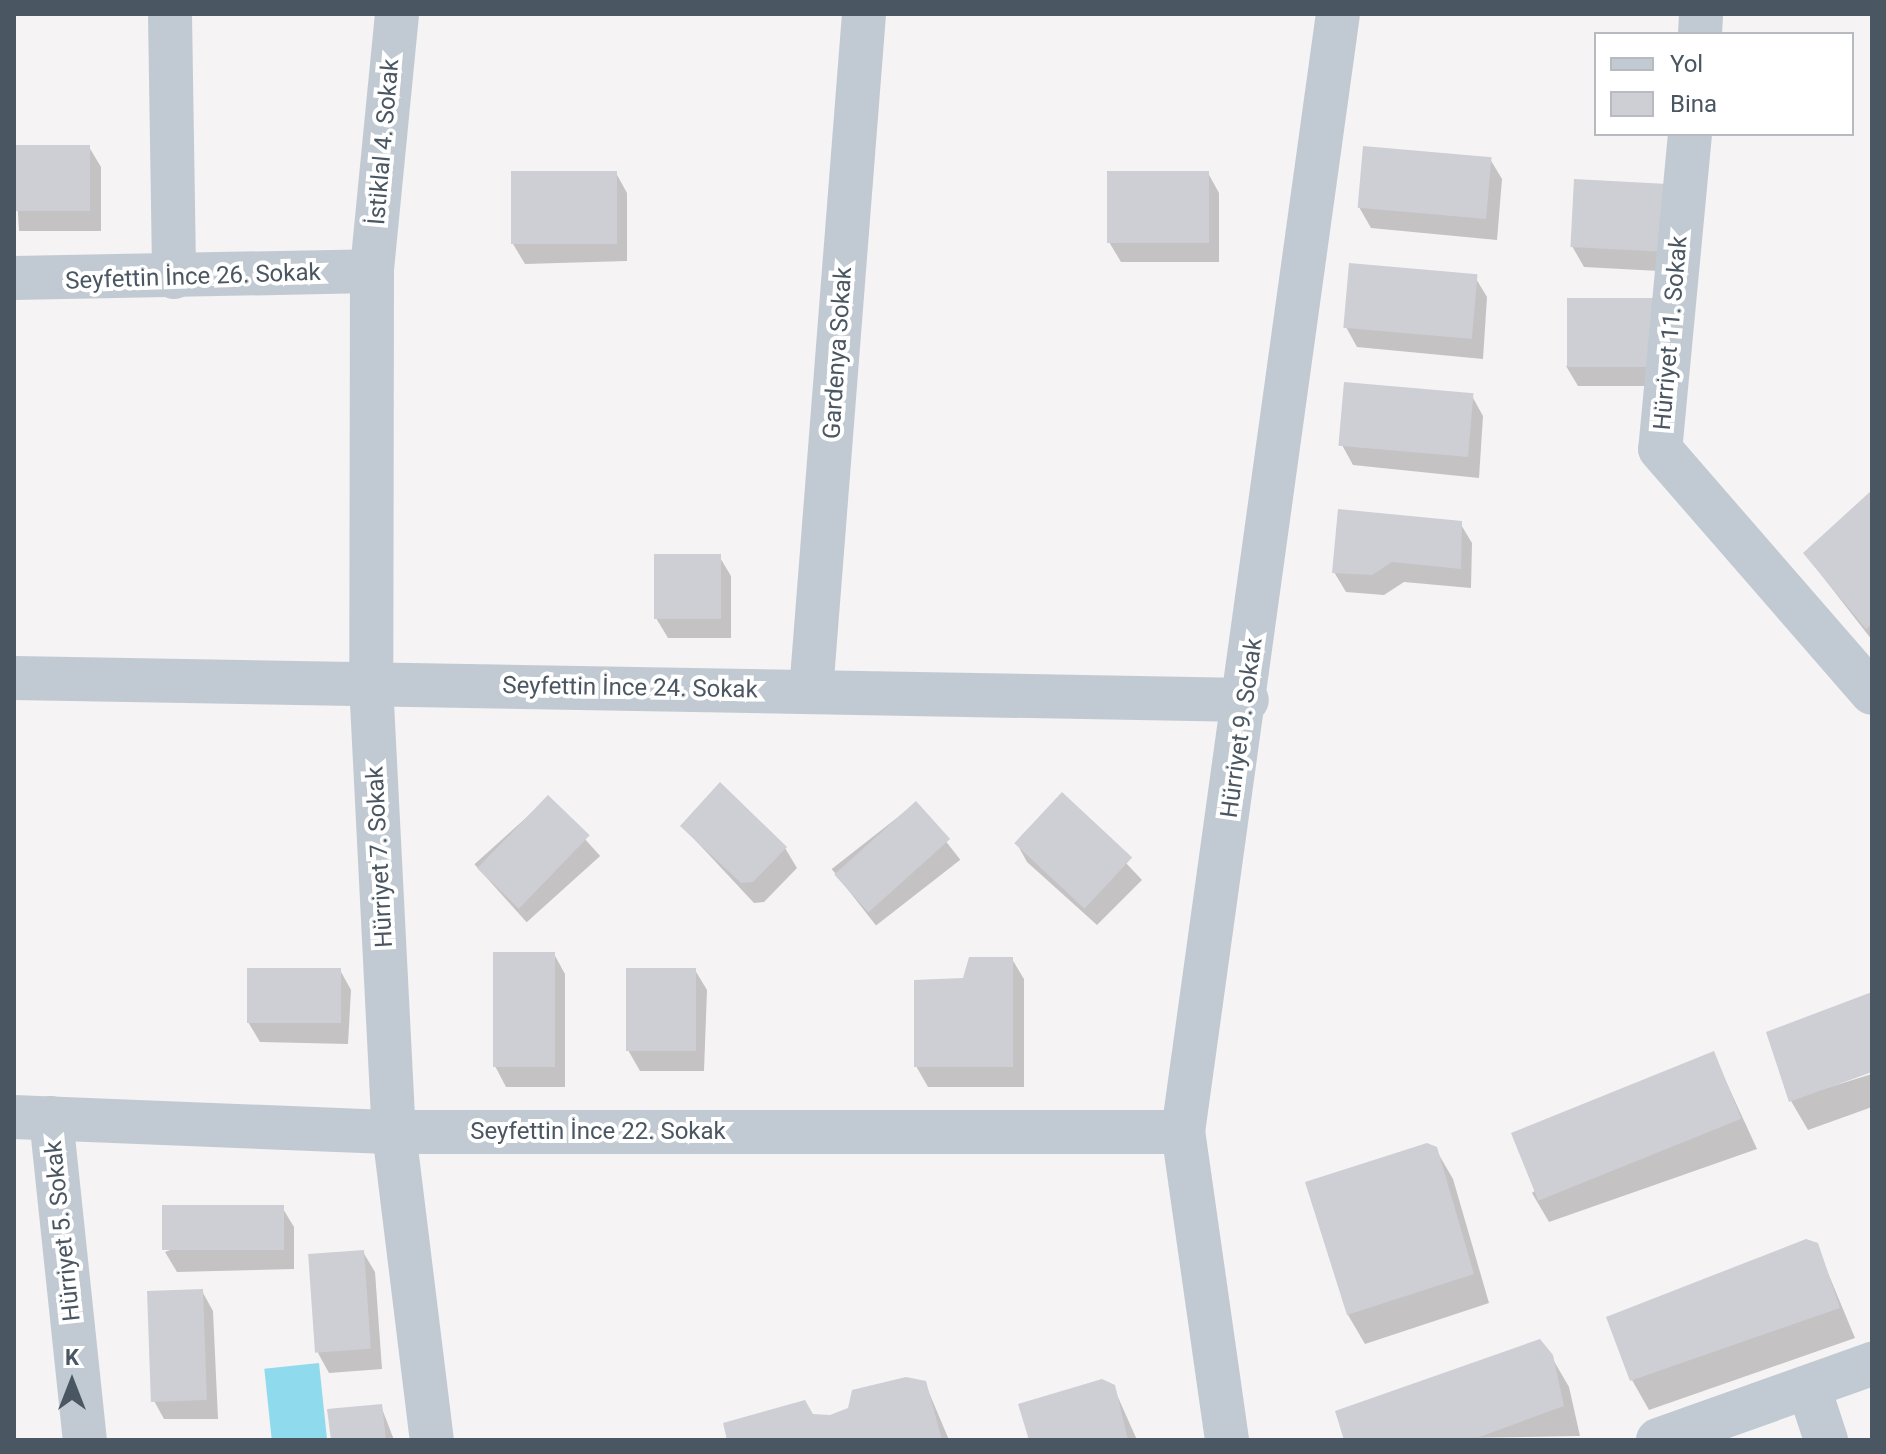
<!DOCTYPE html>
<html>
<head>
<meta charset="utf-8">
<style>
	body { margin:0 }
	#map { position:relative; width:1886px; height:1454px; overflow:hidden; background:#f5f3f3; font-family:Roboto,sans-serif }
	div>[style] { position:absolute }
	[style*='--x'] { left:calc(var(--x)*1px); top:calc(var(--y)*1px); width:calc(var(--w)*1px); rotate:calc(var(--a)*1deg) }
	.water>* { inset:0; background:#90daee; transform-origin:0 0 }
	.shadow>* { inset:0; background:#0003; transform-origin:0 0 }
	.building>* { inset:0; background:#cdcfd5; transform-origin:0 0 }
	.minor>* { height:44px; margin:-22px; padding:0 22px; transform-origin:22px; border-radius:22px; background:#c1cad2 }
	span { translate:-50% -50%; white-space:nowrap; text-align:center; line-height:1.15; -webkit-text-stroke:8px #fff; paint-order:stroke }
	.street-label { font-size:24px; color:#4a5661 }
	.frame { position:absolute; inset:0; border:16px solid #4a5661; pointer-events:none }
	.legend { position:absolute; left:1594px; top:32px; width:260px; height:104px; box-sizing:border-box; background:#fff; border:2px solid #b7bbc0; margin:0; padding:10px 14px; list-style:none; font-size:24px; color:#4a5661 }
	.legend li { display:flex; align-items:center; gap:16px; height:40px }
	.legend b { width:40px; border:2px solid #b7bbc0 }
	.north { position:absolute; left:32px; top:1342px; width:80px; height:80px; -webkit-text-stroke:6px #fff; paint-order:stroke; rotate:0deg; font-size:22px; font-weight:700; line-height:32px; text-align:center; color:#4a5661 }
	.north::after { content:''; display:block; margin:auto; width:28px; height:36px; background:#4a5661; clip-path:polygon(50% 0,100% 100%,50% 72%,0 100%) }
</style>
</head>
<body>
<div id="map">
	<div class="water">
		<i style="left:319px;top:1363px;width:77px;height:55px;rotate:84deg"></i>
	</div>
	<div class="shadow">
		<i style="clip-path:polygon(14px 147px,89px 147px,101px 167px,101px 231px,19px 231px)"></i>
		<i style="clip-path:polygon(1490px 159px,1502px 179px,1497px 240px,1371px 228px,1359px 207px)"></i>
		<i style="clip-path:polygon(616px 173px,627px 193px,627px 261px,525px 264px,513px 244px)"></i>
		<i style="clip-path:polygon(1208px 173px,1219px 193px,1219px 262px,1121px 262px,1109px 242px)"></i>
		<i style="clip-path:polygon(1683px 206px,1678px 272px,1584px 267px,1572px 246px)"></i>
		<i style="clip-path:polygon(1475px 277px,1487px 297px,1483px 359px,1357px 347px,1346px 327px)"></i>
		<i style="clip-path:polygon(1675px 320px,1675px 386px,1578px 386px,1566px 366px)"></i>
		<i style="clip-path:polygon(1472px 396px,1483px 416px,1479px 478px,1353px 465px,1342px 445px)"></i>
		<i style="clip-path:polygon(1872px 493px,1872px 640px,1805px 554px)"></i>
		<i style="clip-path:polygon(1460px 523px,1472px 543px,1471px 588px,1404px 582px,1384px 595px,1346px 592px,1334px 572px)"></i>
		<i style="clip-path:polygon(719px 556px,731px 576px,731px 638px,668px 638px,656px 618px)"></i>
		<i style="clip-path:polygon(1062px 795px,1142px 880px,1097px 925px,1027px 862px,1016px 842px)"></i>
		<i style="left:548px;top:798px;width:78px;height:99px;rotate:48deg"></i>
		<i style="left:916px;top:803px;width:72px;height:107px;rotate:52deg"></i>
		<i style="clip-path:polygon(682px 826px,785px 848px,797px 868px,764px 902px,754px 903px)"></i>
		<i style="clip-path:polygon(554px 954px,565px 974px,565px 1087px,506px 1087px,495px 1066px)"></i>
		<i style="clip-path:polygon(1012px 959px,1024px 979px,1024px 1087px,928px 1087px,916px 1066px,965px 980px)"></i>
		<i style="clip-path:polygon(340px 970px,351px 990px,348px 1044px,260px 1042px,248px 1022px)"></i>
		<i style="clip-path:polygon(695px 970px,707px 990px,704px 1071px,640px 1071px,628px 1050px)"></i>
		<i style="clip-path:polygon(1872px 994px,1872px 1070px,1794px 1098px,1872px 1074px,1872px 1107px,1808px 1130px,1791px 1101px)"></i>
		<i style="clip-path:polygon(1713px 1053px,1757px 1149px,1549px 1222px,1532px 1193px)"></i>
		<i style="clip-path:polygon(1435px 1148px,1453px 1179px,1489px 1303px,1365px 1344px,1348px 1315px,1308px 1184px)"></i>
		<i style="clip-path:polygon(282px 1207px,294px 1227px,294px 1269px,177px 1272px,165px 1252px)"></i>
		<i style="clip-path:polygon(1816px 1244px,1855px 1338px,1649px 1410px,1632px 1380px)"></i>
		<i style="clip-path:polygon(363px 1252px,375px 1272px,382px 1369px,329px 1373px,318px 1353px)"></i>
		<i style="clip-path:polygon(202px 1291px,213px 1311px,218px 1419px,164px 1419px,153px 1399px)"></i>
		<i style="clip-path:polygon(1551px 1356px,1569px 1387px,1580px 1436px,1346px 1440px)"></i>
		<i style="clip-path:polygon(925px 1383px,949px 1440px,729px 1440px,831px 1417px)"></i>
		<i style="clip-path:polygon(1113px 1386px,1137px 1440px,1031px 1440px)"></i>
		<i style="clip-path:polygon(381px 1406px,394px 1440px,333px 1440px)"></i>
	</div>
	<div class="building">
		<i style="left:14px;top:145px;width:76px;height:66px"></i>
		<i style="left:1363px;top:146px;width:129px;height:62px;rotate:5deg"></i>
		<i style="left:511px;top:171px;width:106px;height:73px"></i>
		<i style="left:1107px;top:171px;width:102px;height:72px"></i>
		<i style="left:1574px;top:179px;width:98px;height:68px;rotate:3deg"></i>
		<i style="left:1349px;top:263px;width:129px;height:65px;rotate:5deg"></i>
		<i style="left:1567px;top:298px;width:97px;height:69px"></i>
		<i style="left:1344px;top:382px;width:130px;height:64px;rotate:5deg"></i>
		<i style="clip-path:polygon(1872px 490px,1872px 624px,1866px 629px,1803px 553px)"></i>
		<i style="clip-path:polygon(1338px 509px,1462px 521px,1461px 569px,1392px 562px,1372px 575px,1332px 573px)"></i>
		<i style="left:654px;top:554px;width:67px;height:65px"></i>
		<i style="clip-path:polygon(720px 782px,787px 847px,753px 882px,741px 883px,680px 826px)"></i>
		<i style="left:1062px;top:792px;width:96px;height:70px;rotate:43deg"></i>
		<i style="left:548px;top:795px;width:58px;height:102px;rotate:44deg"></i>
		<i style="left:916px;top:801px;width:51px;height:110px;rotate:48deg"></i>
		<i style="left:493px;top:952px;width:62px;height:115px"></i>
		<i style="clip-path:polygon(969px 957px,1013px 957px,1013px 1067px,914px 1067px,914px 980px,963px 978px)"></i>
		<i style="left:247px;top:968px;width:94px;height:55px"></i>
		<i style="left:626px;top:968px;width:70px;height:83px"></i>
		<i style="clip-path:polygon(1872px 992px,1872px 1072px,1789px 1102px,1766px 1032px)"></i>
		<i style="left:1714px;top:1051px;width:73px;height:219px;rotate:68deg"></i>
		<i style="clip-path:polygon(1427px 1143px,1437px 1147px,1474px 1274px,1347px 1315px,1305px 1182px)"></i>
		<i style="left:284px;top:1205px;width:45px;height:122px;rotate:90deg"></i>
		<i style="clip-path:polygon(1806px 1239px,1818px 1243px,1840px 1308px,1630px 1381px,1606px 1317px)"></i>
		<i style="left:364px;top:1250px;width:99px;height:56px;rotate:86deg"></i>
		<i style="left:203px;top:1289px;width:111px;height:56px;rotate:88deg"></i>
		<i style="clip-path:polygon(1540px 1339px,1553px 1355px,1564px 1406px,1471px 1440px,1344px 1440px,1335px 1411px)"></i>
		<i style="clip-path:polygon(906px 1377px,926px 1381px,942px 1440px,727px 1440px,723px 1423px,805px 1400px,813px 1414px,830px 1415px,848px 1408px,852px 1390px)"></i>
		<i style="clip-path:polygon(1102px 1379px,1115px 1385px,1128px 1440px,1029px 1440px,1018px 1404px)"></i>
		<i style="clip-path:polygon(382px 1404px,386px 1440px,331px 1440px,327px 1409px)"></i>
	</div>
	<div class="minor">
		<i style="--x:170;--y:14;--w:263;--a:89.1"></i>
		<i style="--x:397;--y:14;--w:258;--a:95.6"></i>
		<i style="--x:372;--y:271;--w:412;--a:90.1"></i>
		<i style="--x:371;--y:683;--w:450;--a:87.1"></i>
		<i style="--x:394;--y:1132;--w:310;--a:83"></i>
		<i style="--x:1700;--y:34;--w:20;--a:-87"></i>
		<i style="--x:1690;--y:134;--w:316;--a:95.4"></i>
		<i style="--x:1660;--y:449;--w:323;--a:49"></i>
		<i style="--x:14;--y:278;--w:358;--a:-1.1"></i>
		<i style="--x:14;--y:678;--w:1233;--a:1.02"></i>
		<i style="--x:811;--y:692;--w:680;--a:-85.53"></i>
		<i style="--x:14;--y:1117;--w:380;--a:2.3"></i>
		<i style="--x:394;--y:1132;--w:789;--a:0"></i>
		<i style="--x:51;--y:1118;--w:324;--a:84"></i>
		<i style="--x:1809;--y:1388;--w:55;--a:71.9"></i>
		<i style="--x:1227;--y:1440;--w:311;--a:-98.1"></i>
		<i style="--x:1183;--y:1132;--w:1129;--a:-82.11"></i>
		<i style="--x:1658;--y:1440;--w:227;--a:-19.6"></i>
	</div>
	<div class="street-label">
		<span style="left:384px;top:142px;rotate:-85deg">İstiklal 4. Sokak</span>
		<span style="left:193px;top:277px;rotate:-2deg">Seyfettin İnce 26. Sokak</span>
		<span style="left:1671px;top:333px;rotate:-85deg">Hürriyet 11. Sokak</span>
		<span style="left:838px;top:353px;rotate:-86deg">Gardenya Sokak</span>
		<span style="left:630px;top:688px;rotate:1deg">Seyfettin İnce 24. Sokak</span>
		<span style="left:1242px;top:728px;rotate:-82deg">Hürriyet 9. Sokak</span>
		<span style="left:380px;top:857px;rotate:-93deg">Hürriyet 7. Sokak</span>
		<span style="left:598px;top:1132px">Seyfettin İnce 22. Sokak</span>
		<span style="left:63px;top:1231px;rotate:-96deg">Hürriyet 5. Sokak</span>
	</div>
	<div class="frame"></div>
	<ul class="legend">
	<li><b style="height:10px;background:#c1cad2"></b>Yol</li>
	<li><b style="height:22px;background:#cdcfd5"></b>Bina</li>
	</ul>
	<div class="north">K</div>
</div>
</body>
</html>
